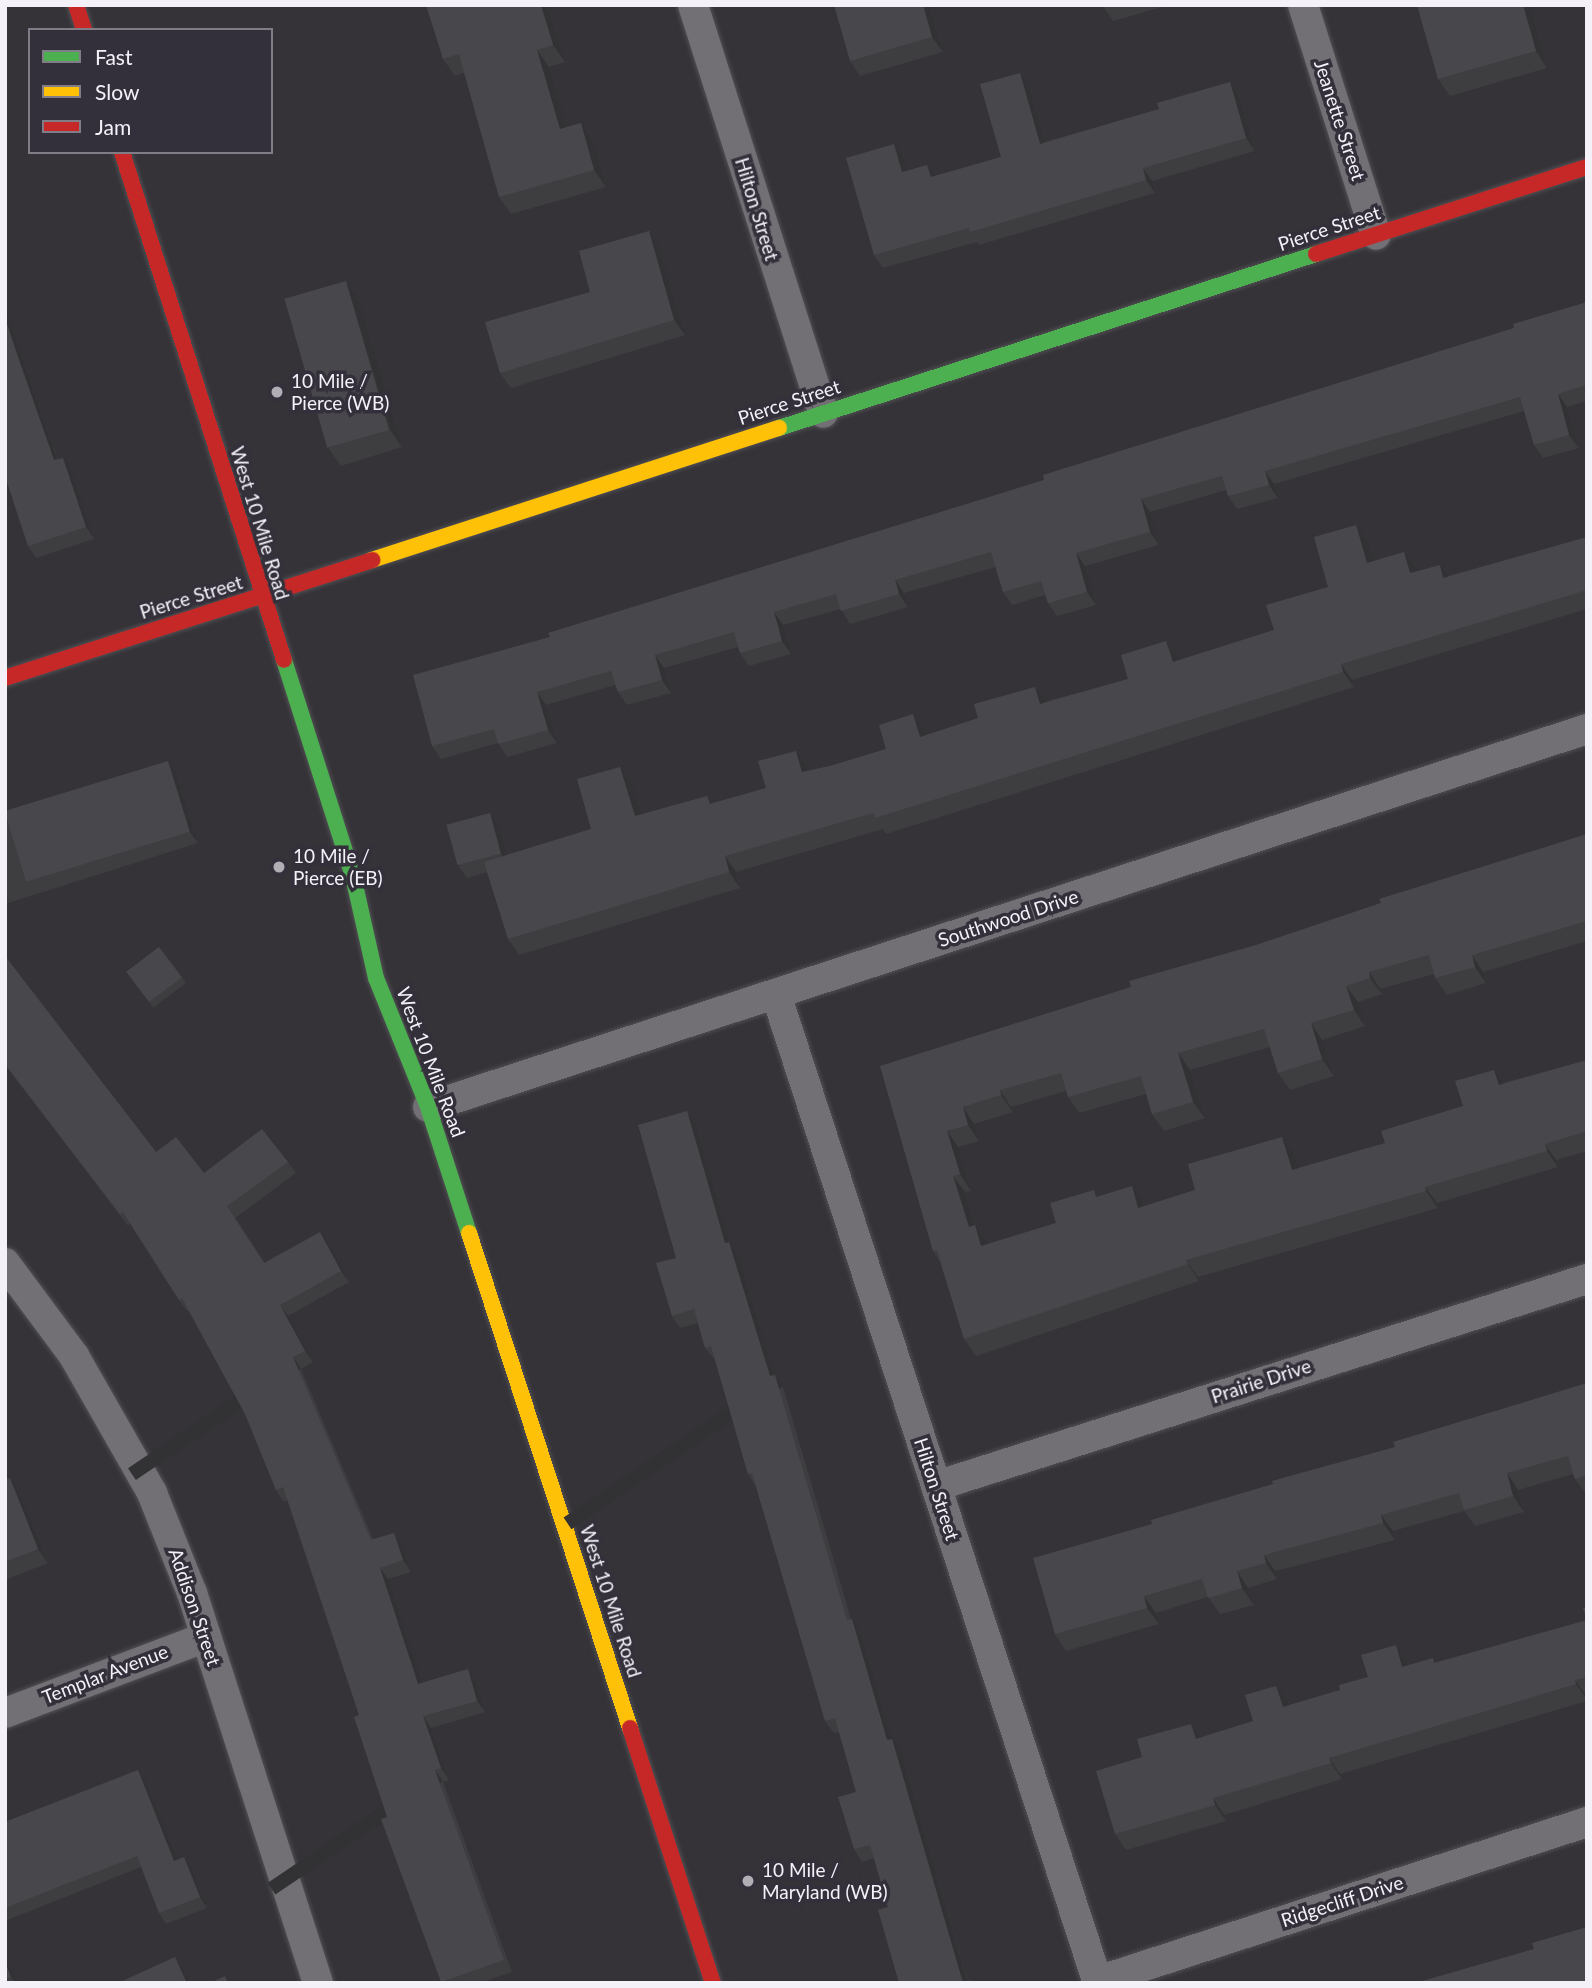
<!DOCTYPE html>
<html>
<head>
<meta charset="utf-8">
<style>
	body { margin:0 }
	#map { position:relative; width:1592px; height:1988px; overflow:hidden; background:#353338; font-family:Lato,sans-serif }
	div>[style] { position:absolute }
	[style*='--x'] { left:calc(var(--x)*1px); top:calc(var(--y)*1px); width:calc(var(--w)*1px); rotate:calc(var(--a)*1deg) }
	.roads { filter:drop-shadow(0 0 2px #504f53) drop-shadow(0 0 2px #504f53) }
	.street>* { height:30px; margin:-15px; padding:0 15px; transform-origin:15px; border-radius:15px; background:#727075 }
	.fast>* { height:16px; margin:-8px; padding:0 8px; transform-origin:8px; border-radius:8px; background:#4caf50 }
	.slow>* { height:16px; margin:-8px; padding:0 8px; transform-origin:8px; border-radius:8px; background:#ffc107 }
	.jam>* { height:16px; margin:-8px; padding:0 8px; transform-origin:8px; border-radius:8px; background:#c62828 }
	.wall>* { inset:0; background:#3e3d40; transform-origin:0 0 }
	.shaded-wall>* { inset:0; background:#323234; transform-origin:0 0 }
	.building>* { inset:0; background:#48474b; transform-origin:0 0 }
	.dots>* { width:19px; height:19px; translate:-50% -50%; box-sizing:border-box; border:4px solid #34303b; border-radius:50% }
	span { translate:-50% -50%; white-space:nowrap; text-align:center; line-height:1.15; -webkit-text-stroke:7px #34303b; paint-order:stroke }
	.street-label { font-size:19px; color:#f4f1f9 }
	.poi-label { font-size:19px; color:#f4f1f9 }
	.left { translate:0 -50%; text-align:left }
	.frame { position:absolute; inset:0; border:7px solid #f4f1f9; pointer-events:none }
	.legend { position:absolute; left:28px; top:28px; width:245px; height:126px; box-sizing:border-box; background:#34303b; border:2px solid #817d87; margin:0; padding:9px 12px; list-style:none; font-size:21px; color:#f4f1f9 }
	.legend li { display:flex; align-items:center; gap:14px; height:35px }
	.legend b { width:35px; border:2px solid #817d87 }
</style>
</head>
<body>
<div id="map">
	<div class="roads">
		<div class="street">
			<i style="--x:693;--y:5;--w:428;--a:72.3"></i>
			<i style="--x:1303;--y:5;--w:241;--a:72.4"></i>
			<i style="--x:776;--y:994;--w:1040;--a:71.97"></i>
			<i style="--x:428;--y:1107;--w:1219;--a:-18.06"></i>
			<i style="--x:5;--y:1263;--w:116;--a:53.4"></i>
			<i style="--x:74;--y:1356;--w:158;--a:60.3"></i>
			<i style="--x:152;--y:1493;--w:108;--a:68.2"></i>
			<i style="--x:192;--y:1593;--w:410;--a:72.1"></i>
			<i style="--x:936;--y:1486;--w:683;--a:-17.64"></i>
			<i style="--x:5;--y:1713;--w:215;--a:-20.7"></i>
			<i style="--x:1098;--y:1981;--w:514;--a:-18.01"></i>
		</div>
		<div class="fast">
			<i style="--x:779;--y:428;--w:564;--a:-17.95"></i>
			<i style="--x:284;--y:660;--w:227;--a:72.3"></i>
			<i style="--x:353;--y:876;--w:105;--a:77.3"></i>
			<i style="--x:376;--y:978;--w:139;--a:68"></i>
			<i style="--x:428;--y:1107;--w:133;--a:72"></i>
		</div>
		<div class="slow">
			<i style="--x:372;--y:560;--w:428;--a:-18"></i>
			<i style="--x:469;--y:1233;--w:521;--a:71.98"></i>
		</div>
		<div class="jam">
			<i style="--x:76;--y:5;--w:26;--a:72"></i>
			<i style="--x:122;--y:152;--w:533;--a:72.31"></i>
			<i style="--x:1316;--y:254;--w:285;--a:-17.8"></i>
			<i style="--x:5;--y:678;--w:386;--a:-17.8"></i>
			<i style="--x:630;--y:1728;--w:268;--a:72"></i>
		</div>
	</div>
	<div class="wall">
		<i style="clip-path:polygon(929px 5px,943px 52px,860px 76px,850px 61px)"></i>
		<i style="clip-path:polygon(1102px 5px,1169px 5px,1113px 21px)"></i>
		<i style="clip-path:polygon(1417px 5px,1530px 5px,1547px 68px,1450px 96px,1438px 79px)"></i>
		<i style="clip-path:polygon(550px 14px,565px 62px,549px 67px,566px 127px,581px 123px,593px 140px,606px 187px,511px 214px,499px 197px,464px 73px,455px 76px,443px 59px)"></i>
		<i style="clip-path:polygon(1020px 73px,1029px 86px,1045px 142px,1159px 109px,1230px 82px,1239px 95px,1255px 151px,1152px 181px,1155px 193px,979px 245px,977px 242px,883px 268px,874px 255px,903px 157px,907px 171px,935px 176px,1001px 157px)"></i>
		<i style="clip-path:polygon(649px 231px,659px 246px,685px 335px,511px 388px,500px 373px,590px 292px)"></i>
		<i style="clip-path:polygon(346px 281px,358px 298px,402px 447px,341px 466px,329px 449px)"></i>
		<i style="clip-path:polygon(1587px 302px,1587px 401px,1567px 407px,1579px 448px,1543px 458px,1534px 445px,1524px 411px,1274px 484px,1278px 498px,1237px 509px,1228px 496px,1226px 490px,1150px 512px,1159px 545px,1085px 566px,1096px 605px,1057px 616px,1048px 603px,1045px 595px,1012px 605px,1003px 592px,996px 567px,904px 593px,908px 607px,850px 624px,841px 609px,783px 625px,791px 654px,749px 666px,740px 653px,738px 647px,664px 668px,671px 693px,627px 705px,618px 692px,615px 685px,546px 705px,557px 743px,507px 757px,498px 743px,441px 759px,432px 746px,550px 637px,1044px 480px,1514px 328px)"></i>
		<i style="clip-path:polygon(5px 304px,25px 366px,58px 459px,71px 469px,94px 539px,36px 558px,28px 546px,5px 476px)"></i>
		<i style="clip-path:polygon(1356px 525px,1368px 541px,1373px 561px,1404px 552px,1416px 568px,1416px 571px,1448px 576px,1587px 537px,1587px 609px,1352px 680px,1354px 687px,886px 834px,883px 829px,736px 872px,740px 888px,519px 955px,508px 939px,487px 872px,467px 878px,459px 867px,490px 813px,498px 825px,506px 855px,591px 829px,620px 767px,632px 783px,641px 815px,712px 803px,766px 788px,807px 767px,808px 771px,830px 766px,886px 749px,924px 730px,925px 735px,1128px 679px,1166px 641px,1177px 656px,1179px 661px,1274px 630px,1328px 587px)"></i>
		<i style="clip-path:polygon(176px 773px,198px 843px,5px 904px,5px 813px)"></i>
		<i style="clip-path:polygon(1587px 834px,1587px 941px,1483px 972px,1486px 983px,1447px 995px,1435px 978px,1434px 974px,1380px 989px,1382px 994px,1358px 1002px,1365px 1026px,1322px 1040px,1334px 1076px,1290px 1090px,1278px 1073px,1270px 1047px,1190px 1070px,1205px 1118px,1164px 1131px,1152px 1114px,1146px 1094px,1079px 1113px,1068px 1097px,1066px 1091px,1011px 1107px,1013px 1112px,974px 1124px,979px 1141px,958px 1147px,971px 1191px,965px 1192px,975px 1225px,987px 1244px,1056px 1223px,1099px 1197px,1132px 1186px,1143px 1203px,1144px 1206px,1195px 1190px,1282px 1137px,1294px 1153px,1298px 1168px,1385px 1143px,1463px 1106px,1503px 1083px,1587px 1060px,1587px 1151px,1556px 1160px,1558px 1167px,1437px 1203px,1438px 1208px,1198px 1277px,1199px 1281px,976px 1356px,964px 1339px,940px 1262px,933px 1251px,880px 1066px,1131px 987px)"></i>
		<i style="left:159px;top:947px;width:45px;height:41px;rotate:53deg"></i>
		<i style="clip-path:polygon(5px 956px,156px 1152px,204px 1173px,288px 1162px,296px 1173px,235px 1218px,265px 1263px,329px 1244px,349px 1282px,288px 1316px,313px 1362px,301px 1369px,373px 1539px,394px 1533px,402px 1544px,411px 1572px,388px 1579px,422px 1683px,468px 1669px,476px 1681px,485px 1712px,431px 1728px,449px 1780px,443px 1782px,512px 1972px,480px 1983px,442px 1983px,441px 1982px,387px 1817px,359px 1715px,288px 1500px,284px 1502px,276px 1490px,245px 1414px,188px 1310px,187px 1311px,179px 1300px,130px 1224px,128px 1226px,5px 1065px)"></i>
		<i style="clip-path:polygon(687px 1111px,696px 1124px,730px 1243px,738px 1254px,774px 1375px,783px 1387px,851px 1619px,860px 1631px,891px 1739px,901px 1751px,968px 1981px,973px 1983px,899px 1983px,888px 1907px,874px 1858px,862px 1862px,854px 1849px,856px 1792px,839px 1732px,834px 1733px,825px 1721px,756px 1487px,748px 1474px,715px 1360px,705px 1348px,698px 1323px,680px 1328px,672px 1316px)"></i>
		<i style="clip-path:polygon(1587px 1383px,1587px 1495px,1575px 1479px,1573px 1474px,1518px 1490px,1524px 1512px,1475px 1526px,1464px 1511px,1393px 1531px,1395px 1540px,1275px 1571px,1277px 1579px,1248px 1588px,1254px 1605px,1220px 1614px,1208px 1597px,1156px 1613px,1159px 1624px,1066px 1651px,1055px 1634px,1152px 1524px,1273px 1484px,1395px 1447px)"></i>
		<i style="clip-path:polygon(5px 1480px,19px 1492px,48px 1563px,5px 1580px)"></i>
		<i style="clip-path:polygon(1587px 1620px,1587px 1701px,1340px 1774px,1342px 1779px,1224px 1815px,1226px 1821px,1126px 1850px,1115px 1834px,1142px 1757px,1201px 1737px,1253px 1721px,1276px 1686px,1289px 1705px,1340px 1690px,1368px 1677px,1396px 1645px,1407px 1662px,1409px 1665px,1436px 1663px)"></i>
		<i style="clip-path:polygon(138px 1770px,146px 1781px,177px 1860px,192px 1868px,207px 1908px,166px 1924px,159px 1913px,141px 1867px,5px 1921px,5px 1822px)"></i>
		<i style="clip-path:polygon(5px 1955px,17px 1983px,5px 1983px)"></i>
	</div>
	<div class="shaded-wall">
		<i style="clip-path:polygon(541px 5px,544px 5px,550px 14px,565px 62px,553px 45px)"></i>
		<i style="clip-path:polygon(923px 5px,929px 5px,943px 52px,932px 37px)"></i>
		<i style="clip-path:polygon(1523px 5px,1530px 5px,1547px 68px,1536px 51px)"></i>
		<i style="clip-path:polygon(537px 50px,549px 67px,572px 146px,560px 129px)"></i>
		<i style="clip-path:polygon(1020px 73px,1029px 86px,1049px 157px,1040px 144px)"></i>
		<i style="clip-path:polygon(1230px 82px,1239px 95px,1255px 151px,1246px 138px)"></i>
		<i style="clip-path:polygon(581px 123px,593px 140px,606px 187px,594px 170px)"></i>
		<i style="clip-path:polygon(894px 144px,903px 157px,912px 186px,902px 172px)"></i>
		<i style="clip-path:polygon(927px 165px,937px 178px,931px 177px)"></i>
		<i style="clip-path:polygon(1143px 168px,1152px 181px,1155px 193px,1146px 180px)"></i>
		<i style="clip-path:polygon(649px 231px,659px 246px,685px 335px,674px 320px)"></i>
		<i style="clip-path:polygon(346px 281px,358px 298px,402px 447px,390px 430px)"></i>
		<i style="clip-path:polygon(5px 304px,25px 366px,62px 472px,54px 460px,17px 354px,5px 318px)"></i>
		<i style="clip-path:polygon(1558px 394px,1567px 407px,1579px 448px,1569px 435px)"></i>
		<i style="clip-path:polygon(63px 458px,71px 469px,94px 539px,86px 527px)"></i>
		<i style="clip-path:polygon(1265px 471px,1274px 484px,1278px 498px,1269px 485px)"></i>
		<i style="clip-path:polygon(1141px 499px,1150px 512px,1159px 545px,1150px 532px)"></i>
		<i style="clip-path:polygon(1356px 525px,1368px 541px,1378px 579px,1367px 563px)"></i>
		<i style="clip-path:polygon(1404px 552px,1416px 568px,1421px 589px,1410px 573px)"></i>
		<i style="clip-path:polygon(1076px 553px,1085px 566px,1096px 605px,1087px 592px)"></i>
		<i style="clip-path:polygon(1440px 565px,1451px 580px,1443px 578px)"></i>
		<i style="clip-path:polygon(895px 580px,904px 593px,908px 607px,899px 594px)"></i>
		<i style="clip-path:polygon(774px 612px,783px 625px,791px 654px,782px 641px)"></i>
		<i style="clip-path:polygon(1166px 641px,1177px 656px,1184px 678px,1173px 662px)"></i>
		<i style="clip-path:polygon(655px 655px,664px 668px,671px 693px,662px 680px)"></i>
		<i style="clip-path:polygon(1341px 664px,1352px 680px,1354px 687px,1343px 672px)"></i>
		<i style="clip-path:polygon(1035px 687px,1047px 703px,1040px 704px)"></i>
		<i style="clip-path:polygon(537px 692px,546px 705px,557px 743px,548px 730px)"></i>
		<i style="clip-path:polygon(913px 714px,924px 730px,931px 753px,920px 737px)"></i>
		<i style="clip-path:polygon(796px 751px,807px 767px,813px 788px,802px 772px)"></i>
		<i style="clip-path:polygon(168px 761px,176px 773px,198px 843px,190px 832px)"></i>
		<i style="clip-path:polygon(620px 767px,632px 783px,646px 832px,635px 816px)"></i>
		<i style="clip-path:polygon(490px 813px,498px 825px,510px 866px,501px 854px)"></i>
		<i style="clip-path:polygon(725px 856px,736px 872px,740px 888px,729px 872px)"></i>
		<i style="clip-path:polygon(1472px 955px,1483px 972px,1486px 983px,1475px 967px)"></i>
		<i style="clip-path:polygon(1369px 972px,1380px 989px,1382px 994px,1370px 978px)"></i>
		<i style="clip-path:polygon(1346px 986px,1358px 1002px,1365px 1026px,1354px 1010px)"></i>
		<i style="clip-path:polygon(1311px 1023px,1322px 1040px,1334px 1076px,1322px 1059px)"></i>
		<i style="clip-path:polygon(1178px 1053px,1190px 1070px,1205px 1118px,1193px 1102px)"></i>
		<i style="clip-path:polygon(1494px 1070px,1505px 1086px,1499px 1085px)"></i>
		<i style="clip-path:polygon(1000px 1090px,1011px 1107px,1013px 1112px,1001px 1095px)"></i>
		<i style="clip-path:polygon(963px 1107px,974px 1124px,979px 1141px,968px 1125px)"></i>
		<i style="clip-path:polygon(687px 1111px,696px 1124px,730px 1243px,738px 1254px,778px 1388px,770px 1376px,725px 1243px)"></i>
		<i style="clip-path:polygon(947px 1131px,958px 1147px,971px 1191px,960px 1174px)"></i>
		<i style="clip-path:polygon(1282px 1137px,1294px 1153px,1303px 1186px,1292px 1170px)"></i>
		<i style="clip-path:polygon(1545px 1144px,1556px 1160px,1558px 1167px,1547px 1151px)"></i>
		<i style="clip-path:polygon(953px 1176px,965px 1192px,980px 1243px,975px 1225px,986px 1241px,992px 1262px,969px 1227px)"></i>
		<i style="clip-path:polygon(1132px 1186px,1143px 1203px,1150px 1225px,1138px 1208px)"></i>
		<i style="clip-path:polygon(1425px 1187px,1437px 1203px,1438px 1208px,1426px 1191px)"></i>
		<i style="clip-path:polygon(320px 1232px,329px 1244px,349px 1282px,341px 1271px)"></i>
		<i style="clip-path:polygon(1186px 1260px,1198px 1277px,1199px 1281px,1188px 1264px)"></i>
		<i style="clip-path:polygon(280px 1305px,288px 1316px,313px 1362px,305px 1351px)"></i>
		<i style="left:293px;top:1357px;width:14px;height:199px;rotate:56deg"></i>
		<i style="left:775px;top:1375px;width:14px;height:255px;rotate:56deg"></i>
		<i style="clip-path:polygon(1507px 1473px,1518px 1490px,1524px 1512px,1513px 1496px)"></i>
		<i style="clip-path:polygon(10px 1478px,19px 1492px,48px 1563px,38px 1549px)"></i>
		<i style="clip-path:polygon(1381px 1515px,1393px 1531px,1395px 1540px,1383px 1523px)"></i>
		<i style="clip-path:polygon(394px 1533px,402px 1544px,411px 1572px,403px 1560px)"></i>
		<i style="clip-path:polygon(1264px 1555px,1275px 1571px,1277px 1579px,1266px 1563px)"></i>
		<i style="clip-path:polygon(380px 1568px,388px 1579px,426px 1695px,418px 1684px)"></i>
		<i style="clip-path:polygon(1237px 1571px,1248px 1588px,1254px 1605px,1242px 1588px)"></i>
		<i style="clip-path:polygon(1144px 1596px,1156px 1613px,1159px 1624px,1147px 1608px)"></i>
		<i style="clip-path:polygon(852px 1619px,860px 1631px,895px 1752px,887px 1740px)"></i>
		<i style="clip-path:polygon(1396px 1645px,1407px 1662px,1414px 1683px,1402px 1667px)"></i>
		<i style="clip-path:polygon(468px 1669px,476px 1681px,485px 1712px,477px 1701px)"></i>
		<i style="clip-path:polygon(1575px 1680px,1587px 1697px,1587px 1699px,1576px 1684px)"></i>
		<i style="clip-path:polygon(1276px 1686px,1288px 1702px,1294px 1723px,1283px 1707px)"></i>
		<i style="clip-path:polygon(423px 1716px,431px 1728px,449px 1780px,441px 1768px)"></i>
		<i style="clip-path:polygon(1191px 1724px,1203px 1740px,1196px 1739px)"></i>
		<i style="clip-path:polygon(892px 1739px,901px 1751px,968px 1983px,963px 1983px)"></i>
		<i style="clip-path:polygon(1329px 1758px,1340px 1774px,1342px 1779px,1331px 1763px)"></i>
		<i style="clip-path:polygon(138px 1770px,146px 1781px,182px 1872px,174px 1861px)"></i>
		<i style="left:435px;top:1770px;width:14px;height:202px;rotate:56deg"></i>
		<i style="clip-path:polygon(1213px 1798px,1224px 1815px,1226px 1821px,1215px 1805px)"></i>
		<i style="clip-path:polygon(184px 1857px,192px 1868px,207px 1908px,200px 1897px)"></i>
		<i style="clip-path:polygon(5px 1955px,17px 1983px,16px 1983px,11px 1977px,5px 1962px)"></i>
		<i style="clip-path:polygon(175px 1957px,183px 1969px,190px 1983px,187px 1983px)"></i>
	</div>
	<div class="building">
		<i style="clip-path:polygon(426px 5px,541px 5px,553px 45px,537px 50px,560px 129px,581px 123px,594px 170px,499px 197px,459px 54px,443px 59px)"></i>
		<i style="clip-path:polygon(834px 5px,923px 5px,932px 37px,850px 61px)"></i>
		<i style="clip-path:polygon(1417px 5px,1523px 5px,1536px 51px,1438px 79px)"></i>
		<i style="clip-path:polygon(1020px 73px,1040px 144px,1159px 109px,1157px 103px,1230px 82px,1246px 138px,1143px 168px,1146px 180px,970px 232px,969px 228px,874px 255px,846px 158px,894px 144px,902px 172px,927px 165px,931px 177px,1001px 157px,980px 84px)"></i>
		<i style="clip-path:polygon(649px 231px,674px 320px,500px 373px,485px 322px,590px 292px,579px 251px)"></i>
		<i style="left:346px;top:281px;width:155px;height:64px;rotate:74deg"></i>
		<i style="clip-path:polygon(1587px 302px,1587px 385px,1558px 394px,1569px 435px,1534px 445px,1520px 397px,1265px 471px,1269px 485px,1228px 496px,1222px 476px,1141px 499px,1150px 532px,1076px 553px,1087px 592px,1048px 603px,1041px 581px,1003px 592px,991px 552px,895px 580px,899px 594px,841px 611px,836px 594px,774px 612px,782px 641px,740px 653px,734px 632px,655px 655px,662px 680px,618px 692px,611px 671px,537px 692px,548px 730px,498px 744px,494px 729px,432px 746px,413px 675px,550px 637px,548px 633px,1044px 480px,1043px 475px,1514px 328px,1513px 324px)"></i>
		<i style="clip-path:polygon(5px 318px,17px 354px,54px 460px,63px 458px,86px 527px,28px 546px,5px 476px)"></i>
		<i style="clip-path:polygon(1356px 525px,1367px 563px,1404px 552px,1410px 573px,1440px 565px,1443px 578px,1587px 537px,1587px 590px,1341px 664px,1343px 672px,875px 818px,873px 813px,725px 856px,729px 872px,508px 939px,484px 862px,591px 829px,577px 779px,620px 767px,635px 816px,707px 796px,710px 804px,766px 788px,758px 761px,796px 751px,802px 772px,830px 766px,886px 749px,879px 725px,913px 714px,920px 737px,978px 718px,974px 704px,1035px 687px,1040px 704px,1128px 679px,1121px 655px,1166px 641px,1173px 662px,1274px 630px,1266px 605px,1328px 587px,1314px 537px)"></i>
		<i style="left:168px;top:761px;width:74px;height:171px;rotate:73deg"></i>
		<i style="left:490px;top:813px;width:42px;height:45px;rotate:75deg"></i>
		<i style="clip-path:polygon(1587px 834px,1587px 921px,1472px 955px,1475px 967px,1435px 978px,1429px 955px,1369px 972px,1370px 978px,1346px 986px,1354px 1010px,1311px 1023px,1322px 1059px,1278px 1073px,1264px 1029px,1178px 1053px,1193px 1102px,1152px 1114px,1141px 1076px,1068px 1097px,1061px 1073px,1000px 1090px,1001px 1095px,963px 1107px,968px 1125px,947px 1131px,960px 1174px,953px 1176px,969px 1227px,975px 1225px,981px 1246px,1056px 1223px,1050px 1203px,1094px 1190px,1096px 1197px,1132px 1186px,1138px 1208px,1195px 1190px,1188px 1164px,1282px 1137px,1292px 1170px,1385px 1143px,1381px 1131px,1463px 1106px,1455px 1081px,1494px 1070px,1499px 1085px,1587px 1060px,1587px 1131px,1545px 1144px,1547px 1151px,1425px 1187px,1426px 1191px,1186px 1260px,1188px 1264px,964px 1339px,937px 1250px,933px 1251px,880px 1066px,1131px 987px,1129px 981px,1256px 945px,1381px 903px,1379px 899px)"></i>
		<i style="left:159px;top:947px;width:38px;height:41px;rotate:53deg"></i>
		<i style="clip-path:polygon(5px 956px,156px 1152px,176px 1137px,204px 1173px,262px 1129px,288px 1162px,227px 1206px,264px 1263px,320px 1232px,341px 1271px,280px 1305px,305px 1351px,293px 1357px,371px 1540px,394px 1533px,403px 1560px,380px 1568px,418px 1684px,468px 1669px,477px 1701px,423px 1716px,441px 1768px,435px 1770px,504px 1960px,441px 1982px,381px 1819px,387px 1817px,354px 1717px,359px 1715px,283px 1487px,276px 1490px,245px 1414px,182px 1298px,179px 1300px,123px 1212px,120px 1214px,5px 1064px)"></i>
		<i style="clip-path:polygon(687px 1111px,725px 1243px,729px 1242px,770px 1376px,775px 1375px,847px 1620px,852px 1619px,887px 1740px,892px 1739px,963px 1983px,971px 1980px,972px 1983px,899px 1983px,878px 1910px,888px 1907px,870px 1845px,854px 1849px,838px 1797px,856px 1792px,835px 1718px,825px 1721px,752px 1473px,748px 1474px,711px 1346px,705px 1348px,694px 1309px,672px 1316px,656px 1263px,676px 1258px,638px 1125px)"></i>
		<i style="clip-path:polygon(1587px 1383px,1587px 1475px,1575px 1479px,1568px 1456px,1507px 1473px,1513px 1496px,1464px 1510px,1459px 1493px,1381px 1515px,1383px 1523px,1264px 1555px,1266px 1563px,1237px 1571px,1242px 1588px,1208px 1598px,1202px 1579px,1144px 1596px,1147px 1608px,1055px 1634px,1033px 1558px,1152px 1524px,1151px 1520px,1273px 1484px,1272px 1481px,1395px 1447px,1393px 1442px)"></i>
		<i style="clip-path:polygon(10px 1478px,38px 1549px,5px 1562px,5px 1480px)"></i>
		<i style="clip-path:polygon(1587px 1607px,1587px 1619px,1583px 1608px)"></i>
		<i style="clip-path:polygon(1587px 1620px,1587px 1677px,1575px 1680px,1576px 1684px,1329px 1758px,1331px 1763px,1213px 1798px,1215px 1805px,1115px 1834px,1096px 1771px,1142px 1757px,1137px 1739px,1191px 1724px,1196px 1739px,1253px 1721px,1245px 1695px,1276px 1686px,1283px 1707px,1340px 1690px,1339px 1685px,1368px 1677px,1361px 1655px,1396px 1645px,1402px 1667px,1433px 1658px,1434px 1663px)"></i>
		<i style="clip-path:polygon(138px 1770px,174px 1861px,184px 1857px,200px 1897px,159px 1913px,137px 1856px,5px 1908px,5px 1822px)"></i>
		<i style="clip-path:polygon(1587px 1927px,1587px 1983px,1415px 1983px,1534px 1949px,1532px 1943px)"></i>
		<i style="clip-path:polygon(175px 1957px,187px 1983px,118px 1983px)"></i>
		<i style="clip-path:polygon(5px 1962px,11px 1977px,5px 1979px)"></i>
		<i style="clip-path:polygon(225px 1976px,228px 1983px,210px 1983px)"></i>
	</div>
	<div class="dots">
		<i style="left:277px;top:392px;background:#b1aeb5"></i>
		<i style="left:279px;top:867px;background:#b1aeb5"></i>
		<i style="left:748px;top:1881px;background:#b1aeb5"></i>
	</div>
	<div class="street-label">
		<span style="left:1340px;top:120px;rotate:72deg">Jeanette Street</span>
		<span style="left:757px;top:209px;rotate:73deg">Hilton Street</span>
		<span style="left:1329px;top:228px;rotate:-18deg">Pierce Street</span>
		<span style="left:789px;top:402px;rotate:-18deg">Pierce Street</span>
		<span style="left:260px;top:523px;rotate:73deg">West 10 Mile Road</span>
		<span style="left:191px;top:597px;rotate:-17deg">Pierce Street</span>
		<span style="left:1008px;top:918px;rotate:-18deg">Southwood Drive</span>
		<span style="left:431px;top:1062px;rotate:69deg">West 10 Mile Road</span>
		<span style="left:1261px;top:1381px;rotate:-18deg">Prairie Drive</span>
		<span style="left:937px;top:1489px;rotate:72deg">Hilton Street</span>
		<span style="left:611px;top:1601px;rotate:72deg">West 10 Mile Road</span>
		<span style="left:195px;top:1607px;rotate:71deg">Addison Street</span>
		<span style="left:105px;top:1674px;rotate:-21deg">Templar Avenue</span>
		<span style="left:1342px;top:1901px;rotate:-18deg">Ridgecliff Drive</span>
	</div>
	<div class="poi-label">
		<span class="left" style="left:291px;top:392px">10 Mile /<br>Pierce (WB)</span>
		<span class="left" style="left:293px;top:867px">10 Mile /<br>Pierce (EB)</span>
		<span class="left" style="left:762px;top:1881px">10 Mile /<br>Maryland (WB)</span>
	</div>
	<div class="frame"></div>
	<ul class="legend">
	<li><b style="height:9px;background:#4caf50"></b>Fast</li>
	<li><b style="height:9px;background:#ffc107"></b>Slow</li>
	<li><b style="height:9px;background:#c62828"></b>Jam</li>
	</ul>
</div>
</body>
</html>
